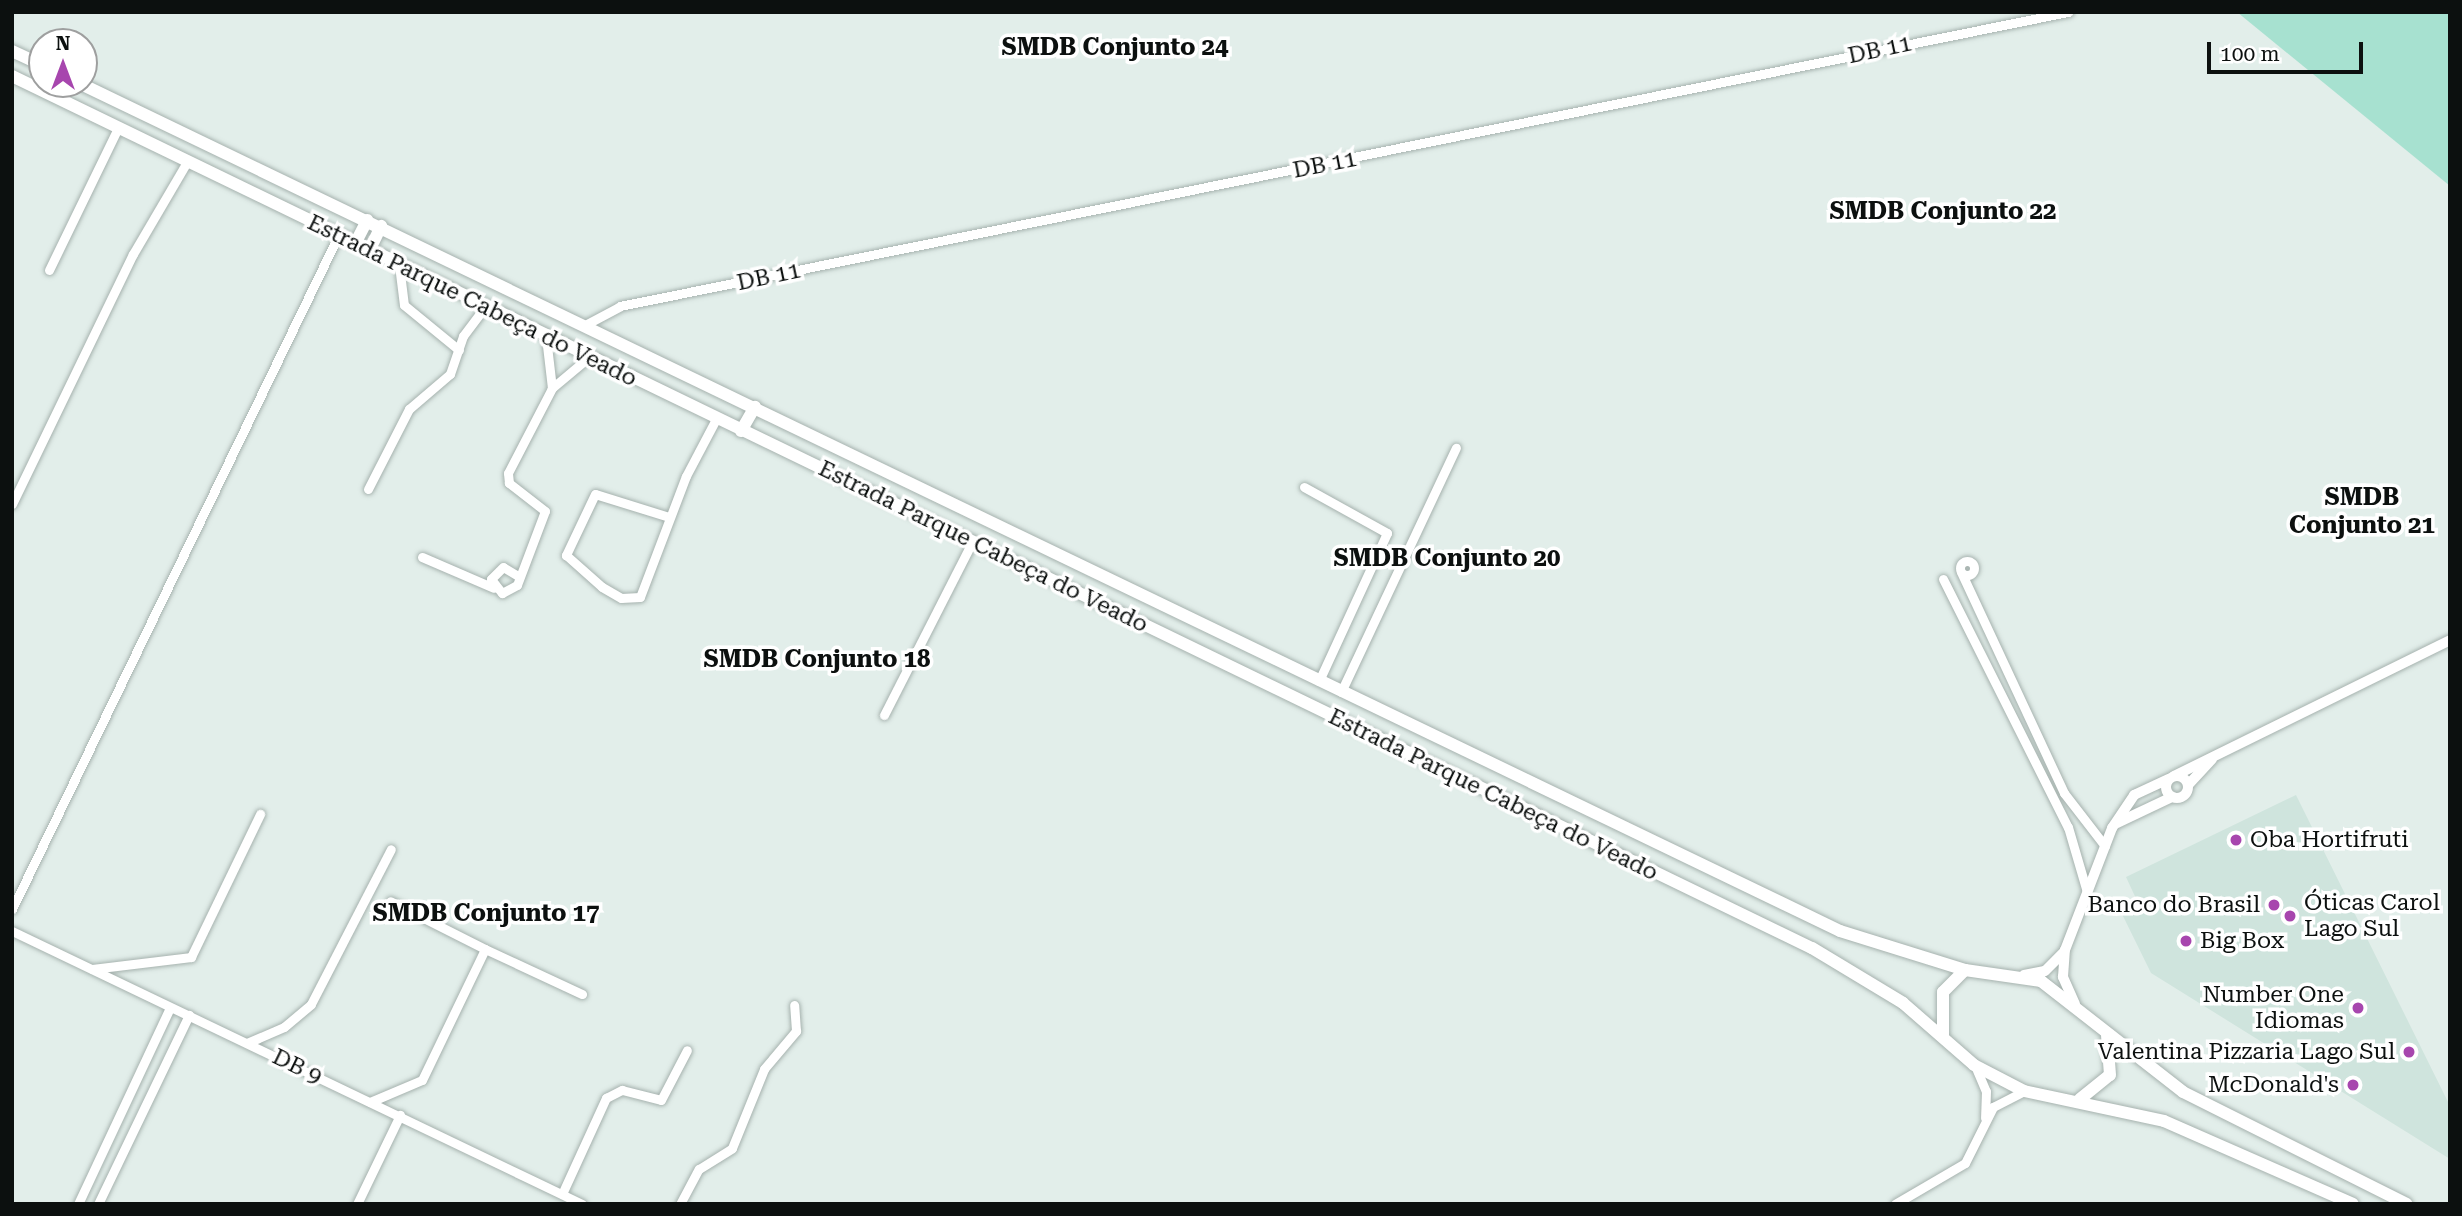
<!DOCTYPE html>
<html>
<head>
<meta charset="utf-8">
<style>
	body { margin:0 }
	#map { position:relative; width:2462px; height:1216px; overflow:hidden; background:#e2eeea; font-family:"Roboto Serif",serif }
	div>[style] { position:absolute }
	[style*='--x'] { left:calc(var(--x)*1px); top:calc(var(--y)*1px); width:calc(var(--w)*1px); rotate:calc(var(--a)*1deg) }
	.built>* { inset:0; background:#cfe4dd }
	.green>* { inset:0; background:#a7e1d0 }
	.roads { filter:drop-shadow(0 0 2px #a6b2ae) drop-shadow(0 0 2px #a6b2ae) }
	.minor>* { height:9px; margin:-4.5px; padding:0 4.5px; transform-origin:4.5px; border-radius:4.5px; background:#fff }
	.minor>.ring { margin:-4.5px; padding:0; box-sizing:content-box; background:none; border:9px solid #fff; border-radius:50% }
	.tertiary>* { height:10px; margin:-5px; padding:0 5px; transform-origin:5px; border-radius:5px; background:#fff }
	.tertiary>.ring { margin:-5px; padding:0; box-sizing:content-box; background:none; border:10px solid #fff; border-radius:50% }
	.secondary>* { height:12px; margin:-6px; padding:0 6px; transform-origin:6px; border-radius:6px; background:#fff }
	.dots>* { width:19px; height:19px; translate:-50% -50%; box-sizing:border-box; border:4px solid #fff; border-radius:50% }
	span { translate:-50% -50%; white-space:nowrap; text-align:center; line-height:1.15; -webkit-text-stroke:7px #fff; paint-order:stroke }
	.street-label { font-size:23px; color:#0c100f }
	.poi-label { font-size:23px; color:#0c100f }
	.left { translate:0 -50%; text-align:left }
	.right { translate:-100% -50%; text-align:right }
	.neighbourhood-label { font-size:24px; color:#0c100f; font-weight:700 }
	.frame { position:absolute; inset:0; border:14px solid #0c100f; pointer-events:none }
	.north { position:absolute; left:28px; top:28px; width:70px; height:70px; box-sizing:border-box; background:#fff; border:2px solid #9e9f9f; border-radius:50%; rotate:0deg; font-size:19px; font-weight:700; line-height:28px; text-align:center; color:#0c100f }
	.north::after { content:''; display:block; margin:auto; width:24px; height:32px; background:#a746ae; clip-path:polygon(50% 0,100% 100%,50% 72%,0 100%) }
	.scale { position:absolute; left:2207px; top:42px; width:156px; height:32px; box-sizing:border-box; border:4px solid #0c100f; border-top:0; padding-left:9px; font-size:21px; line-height:24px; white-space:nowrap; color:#0c100f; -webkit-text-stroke:5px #fff; paint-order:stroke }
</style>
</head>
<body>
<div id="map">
	<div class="built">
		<i style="clip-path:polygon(2296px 795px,2450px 1106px,2450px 1159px,2151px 973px,2122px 914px,2139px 905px,2126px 877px)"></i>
	</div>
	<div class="green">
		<i style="clip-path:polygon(2237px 12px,2450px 12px,2450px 186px)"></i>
	</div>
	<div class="roads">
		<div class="minor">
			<i style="--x:399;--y:265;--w:40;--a:82.9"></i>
			<i style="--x:404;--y:305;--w:71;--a:39.3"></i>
			<i style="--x:49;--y:270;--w:158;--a:-64.1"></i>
			<i style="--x:585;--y:325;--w:40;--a:-28"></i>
			<i style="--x:620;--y:306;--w:1478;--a:-11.48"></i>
			<i style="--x:546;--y:337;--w:51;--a:83.3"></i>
			<i style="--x:1304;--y:487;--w:95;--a:29"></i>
			<i style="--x:1387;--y:533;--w:163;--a:114.7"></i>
			<i style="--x:368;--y:489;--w:90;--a:-62.9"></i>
			<i style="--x:409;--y:409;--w:54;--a:-40.5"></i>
			<i style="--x:450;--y:374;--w:40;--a:-71.1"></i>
			<i style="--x:463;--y:336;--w:36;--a:-53"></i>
			<i style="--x:12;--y:504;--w:278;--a:-64.2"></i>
			<i style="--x:133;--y:254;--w:107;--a:-59.6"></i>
			<i style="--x:669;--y:517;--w:77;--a:-162.7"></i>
			<i style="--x:595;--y:494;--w:68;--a:115.4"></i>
			<i style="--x:566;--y:555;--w:48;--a:41.6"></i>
			<i style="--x:602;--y:587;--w:22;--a:30"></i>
			<i style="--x:621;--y:598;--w:19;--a:-3"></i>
			<i style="--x:640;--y:597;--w:129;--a:-69.2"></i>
			<i style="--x:686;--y:476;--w:64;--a:-62.2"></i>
			<i style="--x:422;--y:557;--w:78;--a:23.3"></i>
			<i class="ring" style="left:1960px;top:561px;width:5px;height:5px"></i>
			<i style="--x:1961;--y:572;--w:244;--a:65"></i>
			<i style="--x:2064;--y:793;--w:67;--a:52.3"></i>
			<i style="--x:518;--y:576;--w:17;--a:-149"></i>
			<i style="--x:503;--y:567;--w:17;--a:135"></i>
			<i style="--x:491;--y:579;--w:18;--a:52"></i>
			<i style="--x:502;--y:593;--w:17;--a:-28"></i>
			<i style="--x:517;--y:585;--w:79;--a:-69.3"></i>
			<i style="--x:545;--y:511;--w:46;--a:-142.1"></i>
			<i style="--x:509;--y:483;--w:10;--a:-96"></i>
			<i style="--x:508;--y:473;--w:96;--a:-62.6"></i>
			<i style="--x:552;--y:388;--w:48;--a:-40"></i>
			<i style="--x:1943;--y:579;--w:278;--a:63.3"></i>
			<i style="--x:2068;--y:827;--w:68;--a:73.7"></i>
			<i style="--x:1341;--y:692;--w:270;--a:-64.8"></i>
			<i style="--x:884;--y:715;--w:194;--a:-63"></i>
			<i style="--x:12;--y:909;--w:748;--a:-64.15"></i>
			<i style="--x:12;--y:931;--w:632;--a:25.59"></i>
			<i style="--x:485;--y:949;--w:107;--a:24.9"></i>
			<i style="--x:92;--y:969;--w:100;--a:-6.9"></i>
			<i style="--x:191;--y:957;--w:159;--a:-64.2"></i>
			<i style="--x:247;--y:1043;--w:40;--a:-23.4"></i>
			<i style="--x:284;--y:1027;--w:35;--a:-40"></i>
			<i style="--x:311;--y:1004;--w:174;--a:-62.7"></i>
			<i style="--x:1976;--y:1068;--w:25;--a:67"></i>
			<i style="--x:1986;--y:1091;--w:27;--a:92"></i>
			<i style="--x:370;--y:1102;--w:56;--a:-22.9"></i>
			<i style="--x:422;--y:1080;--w:145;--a:-64.3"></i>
			<i style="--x:485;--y:949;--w:106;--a:-153.2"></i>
			<i style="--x:562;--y:1194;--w:106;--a:-65.4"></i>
			<i style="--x:606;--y:1098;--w:18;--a:-27"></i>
			<i style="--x:622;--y:1090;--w:40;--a:14.4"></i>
			<i style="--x:661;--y:1100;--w:56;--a:-62.5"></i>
			<i style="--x:78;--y:1204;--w:217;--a:-64.9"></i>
			<i style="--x:98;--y:1204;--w:210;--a:-64.3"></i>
			<i style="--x:357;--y:1204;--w:99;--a:-64.2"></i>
			<i style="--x:680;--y:1204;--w:40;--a:-62"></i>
			<i style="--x:699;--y:1169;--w:39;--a:-32"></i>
			<i style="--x:732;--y:1148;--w:85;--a:-67.9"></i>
			<i style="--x:764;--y:1069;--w:50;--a:-49.9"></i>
			<i style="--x:796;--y:1031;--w:26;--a:-94"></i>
			<i style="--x:1895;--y:1204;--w:81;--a:-30.4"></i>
			<i style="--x:1965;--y:1163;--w:63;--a:-63.4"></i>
			<i style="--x:1993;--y:1107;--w:35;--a:-27"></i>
		</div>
		<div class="tertiary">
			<i class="ring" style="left:2166px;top:776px;width:12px;height:12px"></i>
			<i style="--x:2174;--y:776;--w:308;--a:-26.2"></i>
			<i style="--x:2188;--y:785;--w:35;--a:-47"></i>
			<i style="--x:2117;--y:823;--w:61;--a:-25.3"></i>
			<i style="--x:2024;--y:975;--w:21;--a:-11"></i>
			<i style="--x:2045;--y:971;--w:27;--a:-45"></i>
			<i style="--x:2075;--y:1004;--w:30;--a:-114"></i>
			<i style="--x:2063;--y:977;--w:27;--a:-86"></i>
			<i style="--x:2065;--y:950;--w:131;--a:-68.9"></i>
			<i style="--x:2112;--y:828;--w:40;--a:-56"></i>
			<i style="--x:2134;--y:795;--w:38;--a:-25"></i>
		</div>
		<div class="secondary">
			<i style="--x:12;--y:51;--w:33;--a:25"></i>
			<i style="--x:12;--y:76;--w:2000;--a:25.85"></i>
			<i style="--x:1812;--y:948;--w:106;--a:31.1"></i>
			<i style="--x:1903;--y:1003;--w:94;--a:41.1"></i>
			<i style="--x:1974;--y:1065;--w:56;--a:27.5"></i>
			<i style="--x:2024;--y:1091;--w:143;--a:12.1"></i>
			<i style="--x:2164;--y:1121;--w:206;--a:23.7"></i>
			<i style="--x:81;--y:84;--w:1952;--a:25.71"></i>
			<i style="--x:1840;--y:931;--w:131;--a:17.3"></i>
			<i style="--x:355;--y:244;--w:27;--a:-63"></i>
			<i style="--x:369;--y:251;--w:28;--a:-64"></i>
			<i style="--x:741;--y:431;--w:28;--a:-60"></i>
			<i style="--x:1943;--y:1035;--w:43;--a:-90"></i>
			<i style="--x:1943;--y:992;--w:31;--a:-45"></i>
			<i style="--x:1965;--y:970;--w:77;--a:8.2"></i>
			<i style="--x:2041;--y:981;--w:180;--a:38"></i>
			<i style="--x:2183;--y:1092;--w:250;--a:26.6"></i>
			<i style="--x:2080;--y:1099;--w:38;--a:-39"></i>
			<i style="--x:2110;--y:1075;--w:40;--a:-94.3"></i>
		</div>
	</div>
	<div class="dots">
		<i style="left:2236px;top:840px;background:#a746ae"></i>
		<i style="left:2274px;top:905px;background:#a746ae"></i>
		<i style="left:2290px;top:916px;background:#a746ae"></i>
		<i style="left:2186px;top:941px;background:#a746ae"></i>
		<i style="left:2358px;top:1008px;background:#a746ae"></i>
		<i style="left:2409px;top:1052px;background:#a746ae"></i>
		<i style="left:2353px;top:1085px;background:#a746ae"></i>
	</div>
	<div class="street-label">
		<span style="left:1880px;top:50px;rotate:-12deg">DB 11</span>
		<span style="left:1325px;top:165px;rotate:-11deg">DB 11</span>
		<span style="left:769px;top:277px;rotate:-12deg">DB 11</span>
		<span style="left:472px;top:301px;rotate:26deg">Estrada Parque Cabeça do Veado</span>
		<span style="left:983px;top:547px;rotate:26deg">Estrada Parque Cabeça do Veado</span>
		<span style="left:1493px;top:795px;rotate:26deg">Estrada Parque Cabeça do Veado</span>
		<span style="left:297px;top:1067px;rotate:26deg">DB 9</span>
	</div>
	<div class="poi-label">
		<span class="left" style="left:2250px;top:840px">Oba Hortifruti</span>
		<span class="left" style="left:2304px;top:916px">Óticas Carol<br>Lago Sul</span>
		<span class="right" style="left:2260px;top:905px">Banco do Brasil</span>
		<span class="left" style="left:2200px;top:941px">Big Box</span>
		<span class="right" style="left:2344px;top:1008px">Number One<br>Idiomas</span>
		<span class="right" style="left:2395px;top:1052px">Valentina Pizzaria Lago Sul</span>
		<span class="right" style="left:2339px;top:1085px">McDonald's</span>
	</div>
	<div class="neighbourhood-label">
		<span style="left:1115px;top:48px">SMDB Conjunto 24</span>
		<span style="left:1943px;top:212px">SMDB Conjunto 22</span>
		<span style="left:2362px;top:512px">SMDB<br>Conjunto 21</span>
		<span style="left:1447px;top:559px">SMDB Conjunto 20</span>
		<span style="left:817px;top:660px">SMDB Conjunto 18</span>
		<span style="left:486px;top:914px">SMDB Conjunto 17</span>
	</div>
	<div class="frame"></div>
	<div class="north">N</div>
	<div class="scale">100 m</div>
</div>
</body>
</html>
